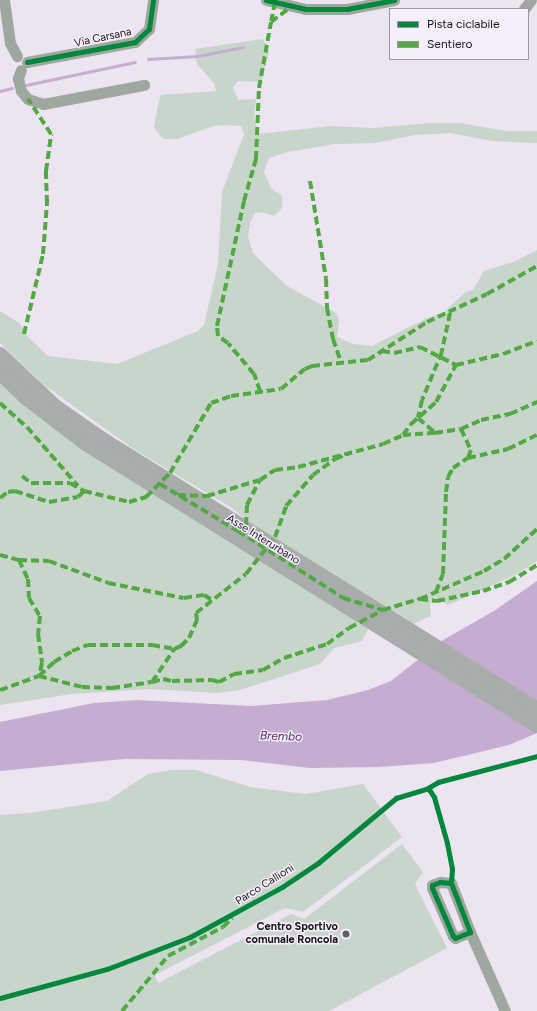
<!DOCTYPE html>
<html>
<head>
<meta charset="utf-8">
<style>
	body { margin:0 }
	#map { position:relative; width:537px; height:1011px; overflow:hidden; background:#ece4f1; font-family:Figtree,sans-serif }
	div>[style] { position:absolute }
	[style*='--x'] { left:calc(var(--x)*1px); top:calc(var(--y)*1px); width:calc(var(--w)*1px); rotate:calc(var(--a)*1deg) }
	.green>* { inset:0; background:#c8d5cb }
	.water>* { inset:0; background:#c4add1 }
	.stream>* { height:2.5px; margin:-1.25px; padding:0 1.25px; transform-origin:1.25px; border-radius:1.25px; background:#c4add1 }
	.minor>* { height:11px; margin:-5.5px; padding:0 5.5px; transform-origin:5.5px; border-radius:5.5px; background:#9ea89f }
	.highway>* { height:16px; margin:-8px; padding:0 8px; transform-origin:8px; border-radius:8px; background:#a8adab }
	.quiet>* { height:4px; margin-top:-2px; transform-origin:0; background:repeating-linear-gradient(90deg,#52a843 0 8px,transparent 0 12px) }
	.cycleway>* { height:5px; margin:-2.5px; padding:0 2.5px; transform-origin:2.5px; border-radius:2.5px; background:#00873e }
	.dots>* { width:11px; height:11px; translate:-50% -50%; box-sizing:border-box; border:2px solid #f7eefc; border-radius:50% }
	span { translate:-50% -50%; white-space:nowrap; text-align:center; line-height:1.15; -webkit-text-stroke:3px #f7eefc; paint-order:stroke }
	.street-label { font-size:11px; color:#18131b }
	.poi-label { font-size:11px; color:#18131b; font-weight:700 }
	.right { translate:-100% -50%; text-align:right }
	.water-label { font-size:12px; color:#552e68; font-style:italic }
	.legend { position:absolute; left:389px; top:8px; width:140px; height:52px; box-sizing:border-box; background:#f7eefc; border:1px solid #9e96a2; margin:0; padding:5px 7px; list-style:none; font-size:12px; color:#18131b }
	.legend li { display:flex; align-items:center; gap:8px; height:20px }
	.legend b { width:20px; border:1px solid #9e96a2 }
</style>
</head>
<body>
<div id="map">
	<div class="green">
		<i style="clip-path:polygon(263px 39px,269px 52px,261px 82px,238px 81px,233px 87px,238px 100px,256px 99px,254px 119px,259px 134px,331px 126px,373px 128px,430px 123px,460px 123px,506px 131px,537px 131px,537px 143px,493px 141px,450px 133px,415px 135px,375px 143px,335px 144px,287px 152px,269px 158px,264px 172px,271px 188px,282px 196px,282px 208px,274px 216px,262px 212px,255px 213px,250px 223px,248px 237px,253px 253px,266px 266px,287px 286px,336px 313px,339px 320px,337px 337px,353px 344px,372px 346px,425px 319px,444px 312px,466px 292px,473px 290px,484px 271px,513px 262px,537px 250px,537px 561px,517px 574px,448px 605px,435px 597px,430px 604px,431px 616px,413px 624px,245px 519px,232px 508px,135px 450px,44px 385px,0 343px,0 311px,19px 323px,29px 338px,48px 356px,117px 364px,198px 331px,204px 325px,218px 264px,222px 192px,244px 134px,241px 126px,227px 125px,214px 126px,177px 139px,163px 139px,154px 127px,158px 105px,161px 95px,216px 91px,214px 83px,197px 64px,195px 49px)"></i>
		<i style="clip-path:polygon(0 381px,369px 627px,362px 641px,334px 648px,320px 664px,240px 690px,217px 693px,150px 689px,72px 694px,0 705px)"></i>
		<i style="clip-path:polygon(172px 770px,196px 770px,251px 787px,306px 794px,363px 784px,402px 837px,303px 912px,285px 908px,155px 975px,158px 983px,291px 914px,304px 919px,402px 844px,423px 872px,415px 884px,447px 948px,329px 1011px,0 1011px,0 815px,30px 813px,107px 801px,148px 774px)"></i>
	</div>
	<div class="water">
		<i style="clip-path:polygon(537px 581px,537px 733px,509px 745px,434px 763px,380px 767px,310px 768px,241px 760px,124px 759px,0 771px,0 722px,94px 703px,137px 700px,251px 706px,327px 700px,368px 690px,391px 681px,443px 640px,494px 611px)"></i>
	</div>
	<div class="stream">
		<i style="--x:148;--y:59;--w:50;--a:-3.4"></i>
		<i style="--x:198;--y:56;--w:46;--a:-11.3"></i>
		<i style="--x:26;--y:85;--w:111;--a:-11.9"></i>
		<i style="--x:0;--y:91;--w:12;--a:-14"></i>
	</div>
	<div class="minor">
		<i style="--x:4;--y:0;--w:43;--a:82.1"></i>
		<i style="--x:10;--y:43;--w:15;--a:62"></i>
		<i style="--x:266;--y:0;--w:41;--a:12.7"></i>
		<i style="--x:306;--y:9;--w:41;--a:0"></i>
		<i style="--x:347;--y:9;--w:48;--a:-10.8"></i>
		<i style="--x:524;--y:9;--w:11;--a:-52"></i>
		<i style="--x:27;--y:62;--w:110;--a:-10.5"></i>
		<i style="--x:135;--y:42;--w:19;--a:-43"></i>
		<i style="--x:149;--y:29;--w:29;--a:-82"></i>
		<i style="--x:21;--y:70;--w:9;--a:111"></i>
		<i style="--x:18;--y:78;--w:13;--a:77"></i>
		<i style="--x:21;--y:91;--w:11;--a:49"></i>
		<i style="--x:28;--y:99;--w:16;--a:18"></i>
		<i style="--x:43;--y:104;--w:103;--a:-10.7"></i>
		<i style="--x:440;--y:882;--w:11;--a:5"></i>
		<i style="--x:451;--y:883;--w:53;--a:68.8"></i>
		<i style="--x:470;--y:932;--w:16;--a:158"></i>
		<i style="--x:455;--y:938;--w:3;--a:-135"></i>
		<i style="--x:453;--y:936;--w:52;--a:-113.6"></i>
		<i style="--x:432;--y:888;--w:3;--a:-90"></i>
		<i style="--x:432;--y:885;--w:9;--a:-21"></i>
		<i style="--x:470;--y:932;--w:86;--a:66.1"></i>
	</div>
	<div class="highway">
		<i style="--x:0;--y:355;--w:76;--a:43.4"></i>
		<i style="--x:55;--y:407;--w:60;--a:34.8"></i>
		<i style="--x:104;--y:441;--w:510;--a:31.85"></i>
		<i style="--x:0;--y:372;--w:37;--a:44"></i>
		<i style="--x:27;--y:398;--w:74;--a:37.3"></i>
		<i style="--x:86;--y:443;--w:532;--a:32.02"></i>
	</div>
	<div class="quiet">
		<i style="--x:275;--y:2;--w:20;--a:101"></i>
		<i style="--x:271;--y:22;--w:25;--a:-37"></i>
		<i style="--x:310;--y:181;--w:99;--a:80.7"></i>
		<i style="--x:326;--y:279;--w:29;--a:88"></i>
		<i style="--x:327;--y:308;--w:32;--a:79"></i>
		<i style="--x:333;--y:339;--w:24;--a:71"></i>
		<i style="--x:450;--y:313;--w:40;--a:102"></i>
		<i style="--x:442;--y:352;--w:52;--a:112.6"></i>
		<i style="--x:422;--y:400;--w:18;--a:103"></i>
		<i style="--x:418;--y:418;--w:23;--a:41"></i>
		<i style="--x:435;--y:433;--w:26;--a:-9"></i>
		<i style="--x:461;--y:429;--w:22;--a:-24"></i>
		<i style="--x:481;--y:420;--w:30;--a:-12"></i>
		<i style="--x:510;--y:414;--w:30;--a:-24"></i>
		<i style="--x:24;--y:334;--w:82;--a:-76.6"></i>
		<i style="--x:43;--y:254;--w:51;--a:-85.5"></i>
		<i style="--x:47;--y:203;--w:32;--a:-92"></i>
		<i style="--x:46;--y:171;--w:37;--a:-82"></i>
		<i style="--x:51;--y:134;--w:42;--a:-123.3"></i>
		<i style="--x:382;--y:351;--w:12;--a:9"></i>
		<i style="--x:394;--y:353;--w:27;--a:-13"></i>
		<i style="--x:420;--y:347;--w:40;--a:26.6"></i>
		<i style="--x:456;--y:365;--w:48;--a:-13.2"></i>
		<i style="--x:503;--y:354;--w:36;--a:-21"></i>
		<i style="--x:260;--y:391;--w:18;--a:-109"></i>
		<i style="--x:254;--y:374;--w:40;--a:-130"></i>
		<i style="--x:228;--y:343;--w:12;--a:-145"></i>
		<i style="--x:218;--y:336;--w:10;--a:-96"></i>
		<i style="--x:217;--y:326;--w:128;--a:-77.8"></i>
		<i style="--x:244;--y:201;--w:44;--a:-74.1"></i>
		<i style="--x:256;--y:159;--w:71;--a:-87.6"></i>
		<i style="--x:259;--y:88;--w:67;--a:-79.7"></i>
		<i style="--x:0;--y:403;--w:36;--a:42"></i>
		<i style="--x:27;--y:427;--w:78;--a:49.2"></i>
		<i style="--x:461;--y:429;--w:23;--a:65"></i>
		<i style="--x:471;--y:450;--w:9;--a:111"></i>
		<i style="--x:403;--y:435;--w:32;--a:-4"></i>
		<i style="--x:22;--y:476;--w:11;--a:38"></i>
		<i style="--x:31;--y:483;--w:39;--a:0"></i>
		<i style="--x:70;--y:483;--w:16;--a:30"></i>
		<i style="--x:84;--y:491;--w:46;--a:13.7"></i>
		<i style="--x:129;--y:502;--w:18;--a:-16"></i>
		<i style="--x:146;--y:497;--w:34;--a:-45"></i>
		<i style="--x:170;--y:473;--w:81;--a:-59.6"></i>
		<i style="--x:211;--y:403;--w:21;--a:-19"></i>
		<i style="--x:231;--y:396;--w:50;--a:-8"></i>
		<i style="--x:281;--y:389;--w:31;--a:-40"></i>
		<i style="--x:305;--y:369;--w:8;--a:-23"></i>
		<i style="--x:312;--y:366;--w:56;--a:-6.1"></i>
		<i style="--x:368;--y:360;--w:70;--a:-32.8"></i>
		<i style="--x:427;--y:322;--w:66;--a:-25"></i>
		<i style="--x:487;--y:294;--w:57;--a:-29.2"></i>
		<i style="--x:160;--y:484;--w:91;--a:31.1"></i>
		<i style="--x:238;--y:531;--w:10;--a:-37"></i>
		<i style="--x:246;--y:525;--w:20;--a:-87"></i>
		<i style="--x:247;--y:505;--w:28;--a:-63"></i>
		<i style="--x:260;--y:480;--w:18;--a:-34"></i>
		<i style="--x:275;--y:470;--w:23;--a:-7"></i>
		<i style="--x:298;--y:467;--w:88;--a:-15.1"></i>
		<i style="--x:383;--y:444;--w:22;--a:-24"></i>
		<i style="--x:403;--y:435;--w:14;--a:-54"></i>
		<i style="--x:411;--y:424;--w:33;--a:-41"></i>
		<i style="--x:436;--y:402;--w:42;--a:-61.6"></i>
		<i style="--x:178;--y:495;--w:29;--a:2"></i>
		<i style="--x:207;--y:496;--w:55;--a:-16.8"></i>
		<i style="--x:0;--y:498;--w:10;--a:-37"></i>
		<i style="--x:8;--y:492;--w:7;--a:-8"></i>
		<i style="--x:15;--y:491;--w:36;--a:18"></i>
		<i style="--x:49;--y:502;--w:29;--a:-10"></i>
		<i style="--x:78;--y:497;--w:8;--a:-45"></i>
		<i style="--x:238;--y:531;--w:125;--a:32.5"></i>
		<i style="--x:343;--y:598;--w:42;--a:16.7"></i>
		<i style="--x:383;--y:610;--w:39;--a:-17"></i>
		<i style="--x:420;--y:599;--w:70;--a:-23.6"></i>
		<i style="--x:484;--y:571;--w:23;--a:-31"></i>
		<i style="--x:504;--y:559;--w:45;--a:-42.3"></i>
		<i style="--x:0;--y:555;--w:20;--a:15"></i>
		<i style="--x:19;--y:560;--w:30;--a:2"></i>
		<i style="--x:49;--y:561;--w:63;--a:20.4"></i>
		<i style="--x:108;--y:583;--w:77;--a:11.2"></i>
		<i style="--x:184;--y:598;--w:20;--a:-9"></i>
		<i style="--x:204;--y:595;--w:9;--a:32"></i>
		<i style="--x:19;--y:560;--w:21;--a:65"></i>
		<i style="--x:28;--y:579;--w:19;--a:87"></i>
		<i style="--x:29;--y:598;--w:21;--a:59"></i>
		<i style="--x:40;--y:616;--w:18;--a:96"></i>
		<i style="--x:38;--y:634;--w:29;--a:82"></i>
		<i style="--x:42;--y:663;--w:13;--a:103"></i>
		<i style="--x:436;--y:592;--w:19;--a:-69"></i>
		<i style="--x:443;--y:574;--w:82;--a:-87.9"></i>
		<i style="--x:446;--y:492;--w:15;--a:-82"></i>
		<i style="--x:448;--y:477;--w:10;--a:-61"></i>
		<i style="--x:453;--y:468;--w:18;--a:-34"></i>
		<i style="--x:468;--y:458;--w:41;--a:-12.7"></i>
		<i style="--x:508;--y:449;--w:32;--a:-26"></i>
		<i style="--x:420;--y:599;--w:17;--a:7"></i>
		<i style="--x:437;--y:601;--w:47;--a:-12.3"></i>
		<i style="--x:483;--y:591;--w:28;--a:-19"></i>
		<i style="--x:509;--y:582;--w:33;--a:-31"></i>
		<i style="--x:39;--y:676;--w:21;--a:-43"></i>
		<i style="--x:54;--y:662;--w:21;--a:-31"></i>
		<i style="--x:72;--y:651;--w:17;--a:-21"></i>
		<i style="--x:88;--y:645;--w:64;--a:0"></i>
		<i style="--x:152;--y:645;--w:22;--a:10"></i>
		<i style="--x:152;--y:682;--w:11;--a:-15"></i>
		<i style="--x:163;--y:679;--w:9;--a:13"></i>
		<i style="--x:172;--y:681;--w:40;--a:-1.4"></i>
		<i style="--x:212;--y:680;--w:7;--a:16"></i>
		<i style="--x:219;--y:682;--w:17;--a:-28"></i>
		<i style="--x:234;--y:674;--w:29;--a:-8"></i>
		<i style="--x:263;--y:670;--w:24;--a:-30"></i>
		<i style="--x:284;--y:658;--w:45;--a:-18"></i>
		<i style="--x:327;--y:644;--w:27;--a:-36"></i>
		<i style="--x:349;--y:628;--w:38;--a:-28"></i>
		<i style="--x:0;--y:690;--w:41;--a:-19.7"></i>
		<i style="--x:39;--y:676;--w:44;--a:14.3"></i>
		<i style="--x:82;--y:687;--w:30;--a:2"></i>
		<i style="--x:112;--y:688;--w:40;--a:-8.5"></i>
		<i style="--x:152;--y:682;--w:40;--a:-56"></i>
		<i style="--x:174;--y:649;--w:8;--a:-23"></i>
		<i style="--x:181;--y:646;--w:11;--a:-45"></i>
		<i style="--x:189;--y:638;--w:20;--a:-66"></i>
		<i style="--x:197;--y:620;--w:7;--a:-98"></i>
		<i style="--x:196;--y:613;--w:63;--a:-38"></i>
		<i style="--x:246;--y:574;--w:47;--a:-51.9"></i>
		<i style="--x:275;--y:537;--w:33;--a:-70"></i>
		<i style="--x:286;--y:506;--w:41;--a:-48.9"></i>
		<i style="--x:313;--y:475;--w:27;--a:-36"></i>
		<i style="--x:335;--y:459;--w:18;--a:-22"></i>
		<i style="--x:122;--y:1011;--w:72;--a:-50.1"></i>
		<i style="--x:168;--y:956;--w:62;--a:-27.8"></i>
		<i style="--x:223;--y:927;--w:13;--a:-45"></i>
	</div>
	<div class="cycleway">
		<i style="--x:266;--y:0;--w:41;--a:12.7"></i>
		<i style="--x:306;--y:9;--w:41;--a:0"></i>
		<i style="--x:347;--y:9;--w:48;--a:-10.8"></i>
		<i style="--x:27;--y:62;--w:110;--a:-10.5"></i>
		<i style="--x:135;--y:42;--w:19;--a:-43"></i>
		<i style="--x:149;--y:29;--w:29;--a:-82"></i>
		<i style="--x:428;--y:788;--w:12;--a:-31"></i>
		<i style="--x:438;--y:782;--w:102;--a:-14.7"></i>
		<i style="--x:440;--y:882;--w:11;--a:5"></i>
		<i style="--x:451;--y:883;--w:53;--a:68.8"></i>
		<i style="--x:470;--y:932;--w:16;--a:158"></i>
		<i style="--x:455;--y:938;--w:3;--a:-135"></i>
		<i style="--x:453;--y:936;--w:52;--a:-113.6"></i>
		<i style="--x:432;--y:888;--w:3;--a:-90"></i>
		<i style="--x:432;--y:885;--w:9;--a:-21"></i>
		<i style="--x:0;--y:998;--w:111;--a:-15.2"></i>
		<i style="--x:107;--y:969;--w:89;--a:-21.1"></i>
		<i style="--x:190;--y:937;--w:105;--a:-28.5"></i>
		<i style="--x:282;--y:887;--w:43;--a:-33.7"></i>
		<i style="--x:318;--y:863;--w:102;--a:-39.8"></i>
		<i style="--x:396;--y:798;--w:34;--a:-17"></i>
		<i style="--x:428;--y:788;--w:11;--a:56"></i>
		<i style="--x:434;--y:797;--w:48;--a:74.2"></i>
		<i style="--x:447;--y:843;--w:26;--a:79"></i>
		<i style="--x:452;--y:869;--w:14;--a:94"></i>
	</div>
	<div class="dots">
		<i style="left:346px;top:934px;background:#625c66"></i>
	</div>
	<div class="street-label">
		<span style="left:103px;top:38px;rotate:-12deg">Via Carsana</span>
		<span style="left:263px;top:540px;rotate:32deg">Asse Interurbano</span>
		<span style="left:265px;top:885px;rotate:-32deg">Parco Callioni</span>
	</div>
	<div class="poi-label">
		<span class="right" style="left:338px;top:934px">Centro Sportivo<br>comunale Roncola</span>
	</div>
	<div class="water-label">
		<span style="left:281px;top:737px;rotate:2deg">Brembo</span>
	</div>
	<ul class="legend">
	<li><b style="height:5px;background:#00873e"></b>Pista ciclabile</li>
	<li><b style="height:5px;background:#52a843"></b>Sentiero</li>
	</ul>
</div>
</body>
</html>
